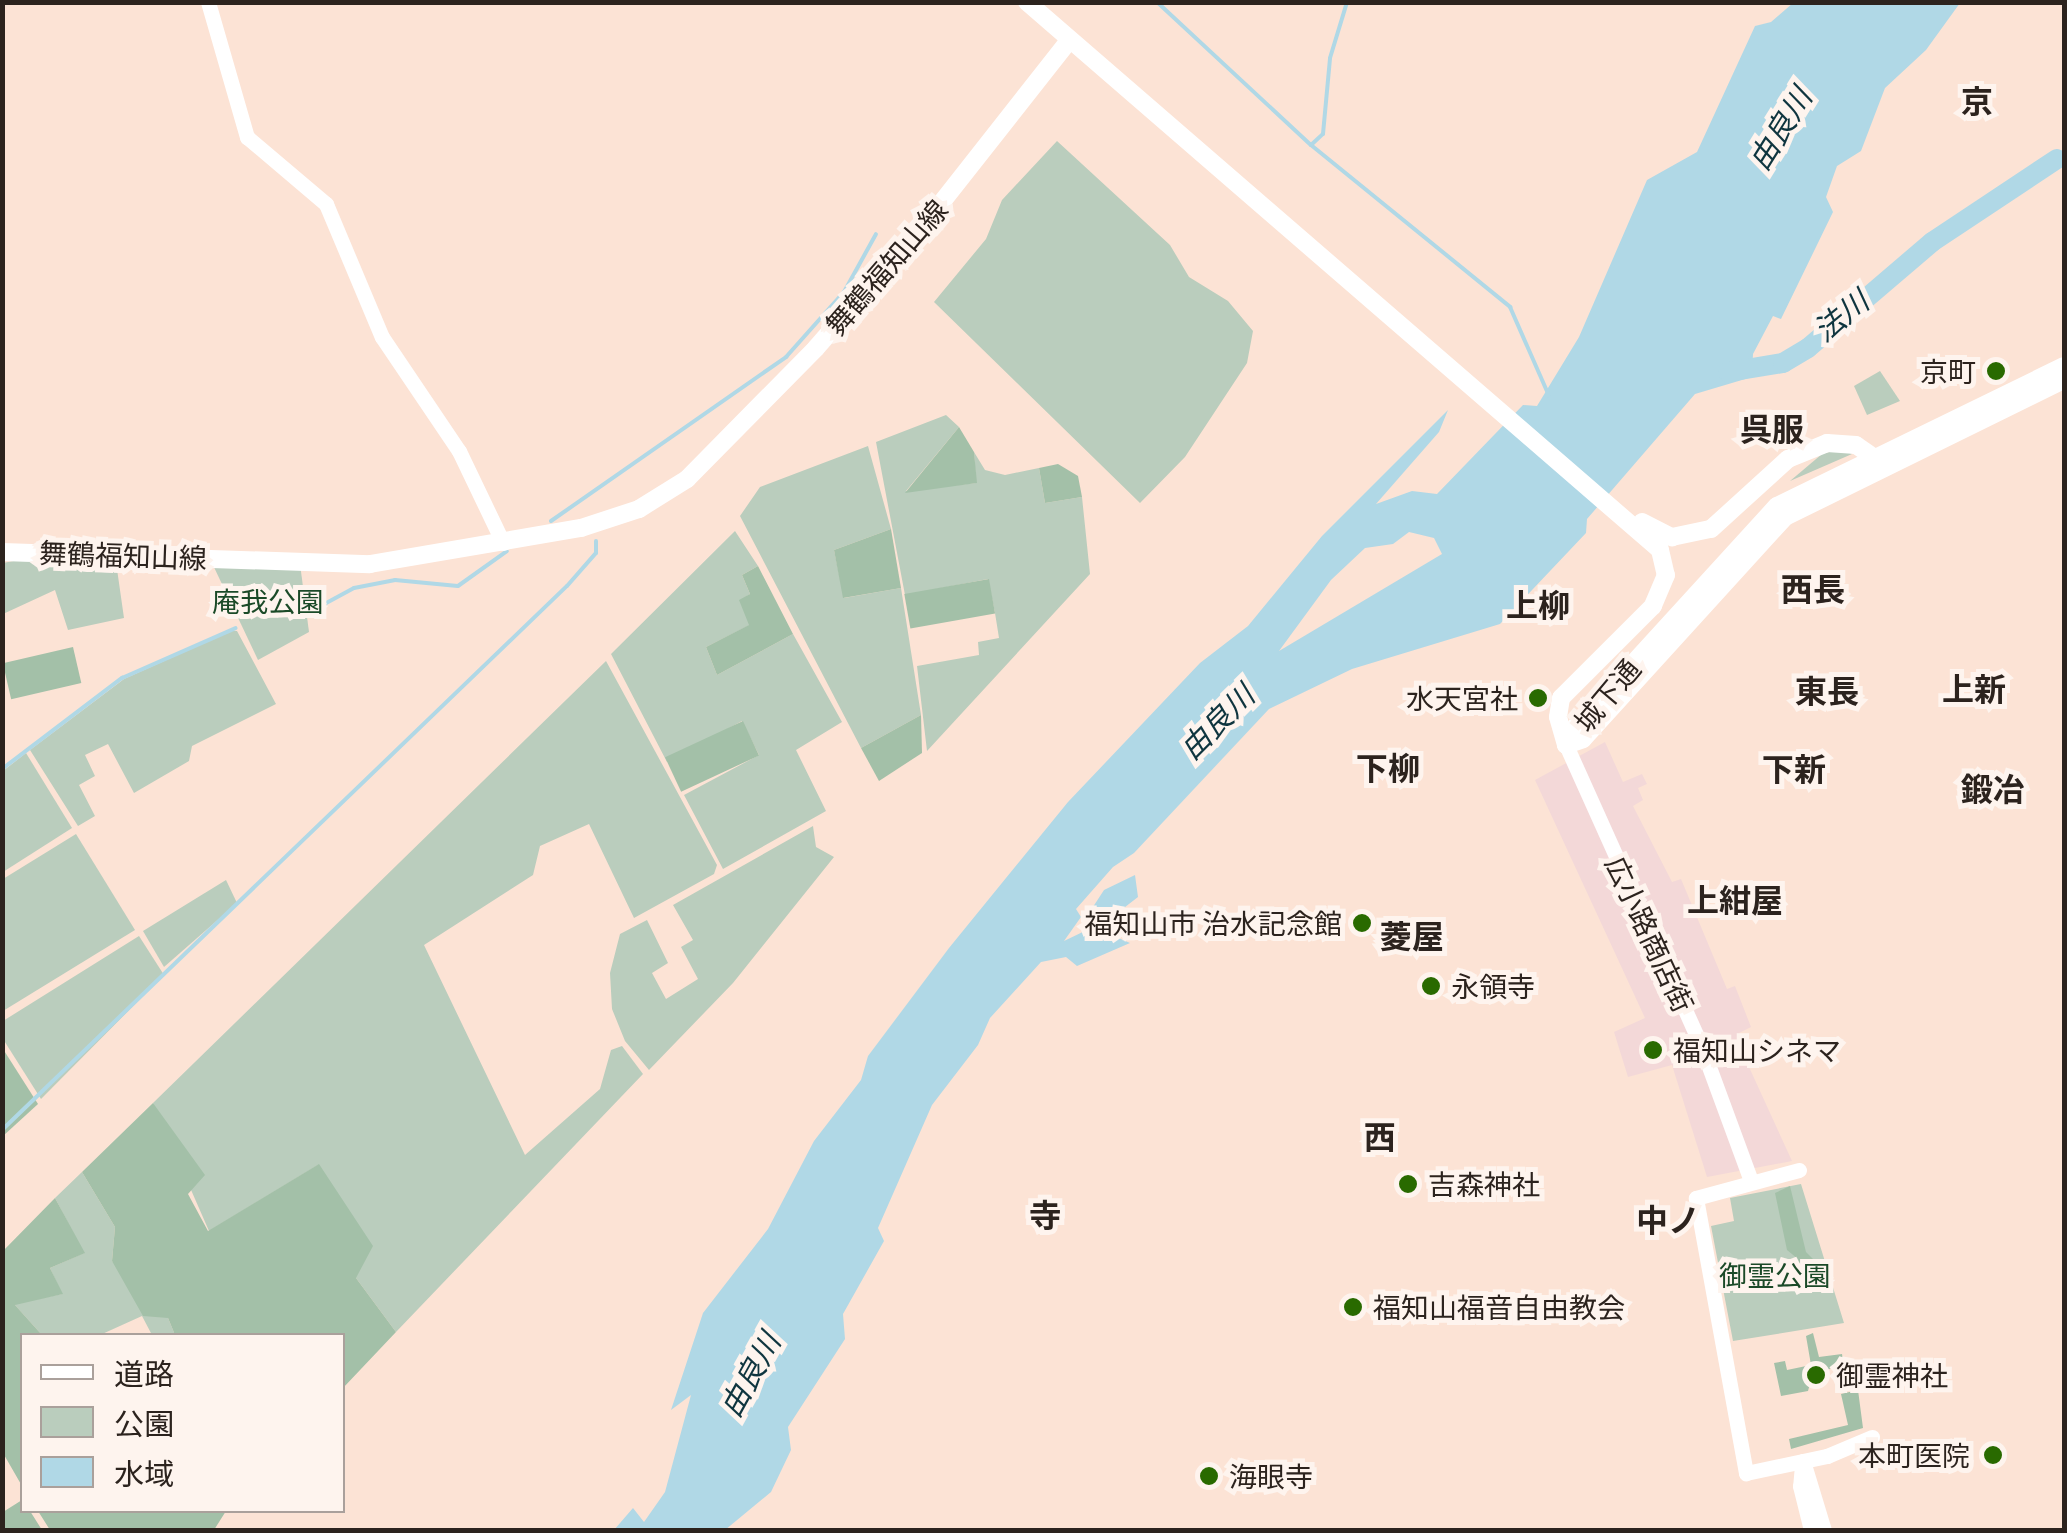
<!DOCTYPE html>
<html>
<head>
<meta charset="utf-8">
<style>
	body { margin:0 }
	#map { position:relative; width:2067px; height:1533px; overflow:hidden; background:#fce3d5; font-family:Manrope,"Noto Sans JP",sans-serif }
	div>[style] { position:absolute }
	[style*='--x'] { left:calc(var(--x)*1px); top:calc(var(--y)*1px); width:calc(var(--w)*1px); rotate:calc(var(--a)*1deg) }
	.commercial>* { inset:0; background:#f3d8d8 }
	.green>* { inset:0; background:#bacdbd }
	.forest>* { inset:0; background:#a3c0a8; transform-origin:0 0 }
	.water>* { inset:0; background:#b0d8e6 }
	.stream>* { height:4px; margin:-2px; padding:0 2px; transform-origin:2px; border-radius:2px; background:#b0d8e6 }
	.river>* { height:20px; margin:-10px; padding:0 10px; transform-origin:10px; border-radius:10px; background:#b0d8e6 }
	.tertiary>* { height:15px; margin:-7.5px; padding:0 7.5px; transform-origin:7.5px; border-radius:7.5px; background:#fff }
	.primary>* { height:18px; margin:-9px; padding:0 9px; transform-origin:9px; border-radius:9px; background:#fff }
	.dots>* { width:28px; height:28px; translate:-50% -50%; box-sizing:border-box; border:5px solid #fef4ee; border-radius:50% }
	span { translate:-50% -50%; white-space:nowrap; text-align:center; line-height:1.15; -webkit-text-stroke:10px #fef4ee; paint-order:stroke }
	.street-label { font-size:28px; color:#2c231e }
	.poi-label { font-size:28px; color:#2c231e }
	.right { translate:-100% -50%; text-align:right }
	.left { translate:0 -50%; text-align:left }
	.park-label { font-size:28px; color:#1b4a28 }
	.water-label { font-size:30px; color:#0f353f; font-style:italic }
	.quarter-label { font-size:32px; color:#2c231e; font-weight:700 }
	.frame { position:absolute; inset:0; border:5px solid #2c231e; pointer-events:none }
	.legend { position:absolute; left:20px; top:1333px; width:325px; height:180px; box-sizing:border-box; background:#fef4ee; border:2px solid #aaa09b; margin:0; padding:12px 18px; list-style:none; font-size:30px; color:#2c231e }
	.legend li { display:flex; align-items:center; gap:20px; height:50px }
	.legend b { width:50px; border:2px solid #aaa09b }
</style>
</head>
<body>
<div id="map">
	<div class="commercial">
		<i style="clip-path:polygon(1605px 742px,1623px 782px,1642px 774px,1647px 784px,1638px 788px,1643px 800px,1633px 806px,1672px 882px,1681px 879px,1727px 989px,1735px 986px,1751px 1027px,1739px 1033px,1744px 1056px,1792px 1161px,1707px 1177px,1672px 1065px,1628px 1077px,1614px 1032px,1645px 1018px,1535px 780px)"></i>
	</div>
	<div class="green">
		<i style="clip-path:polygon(1057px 141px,1170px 245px,1189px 277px,1228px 301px,1253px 331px,1247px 363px,1185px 457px,1140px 503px,934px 302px,986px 239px,1002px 200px)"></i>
		<i style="clip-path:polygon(1880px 371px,1900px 401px,1867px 415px,1854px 386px)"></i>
		<i style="clip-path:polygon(946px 415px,959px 427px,906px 491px,976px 483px,974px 452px,985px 470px,1005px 475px,1039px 468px,1045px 503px,1082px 497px,1090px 574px,927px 751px,917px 666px,979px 655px,978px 642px,999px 638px,995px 613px,988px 579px,905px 595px,876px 442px)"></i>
		<i style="clip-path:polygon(868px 446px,891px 529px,834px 550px,844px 598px,901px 588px,921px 715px,861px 748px,740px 516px,760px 487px)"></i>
		<i style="clip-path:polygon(1840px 449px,1852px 454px,1790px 481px,1822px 454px)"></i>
		<i style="clip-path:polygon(735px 531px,758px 566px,742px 575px,750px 594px,740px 601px,750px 625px,706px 647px,717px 675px,793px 634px,842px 722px,796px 750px,826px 811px,723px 869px,684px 795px,759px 755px,742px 721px,667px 762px,611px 654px)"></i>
		<i style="clip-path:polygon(24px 559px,116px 562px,124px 618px,68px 630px,55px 590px,3px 614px,3px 563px)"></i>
		<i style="clip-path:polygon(212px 563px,300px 564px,309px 632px,258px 660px)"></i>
		<i style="clip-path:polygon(231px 631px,237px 631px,276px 704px,192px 746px,189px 761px,134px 793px,108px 744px,85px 755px,95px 776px,79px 785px,95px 816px,78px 826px,30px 750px,124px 679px)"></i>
		<i style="clip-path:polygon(606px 661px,717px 865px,714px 874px,634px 918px,589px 824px,540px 846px,533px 875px,424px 945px,525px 1155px,600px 1089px,611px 1050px,622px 1046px,643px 1074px,396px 1332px,356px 1278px,318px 1165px,209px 1231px,153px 1103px)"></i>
		<i style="clip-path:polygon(26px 753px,72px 828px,3px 872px,3px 771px)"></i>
		<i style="clip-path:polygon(813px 826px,816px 847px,834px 857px,733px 983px,649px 1070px,625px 1041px,612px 1009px,610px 973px,620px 934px,647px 920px,668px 963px,652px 973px,666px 999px,698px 979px,681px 947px,693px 940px,673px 905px)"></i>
		<i style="clip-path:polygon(76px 834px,135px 930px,3px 1011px,3px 879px)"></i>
		<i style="clip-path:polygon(226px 880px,237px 903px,164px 967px,143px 931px)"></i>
		<i style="clip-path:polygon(139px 936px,164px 975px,41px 1099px,3px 1039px,3px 1021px)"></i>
		<i style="clip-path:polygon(82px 1172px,115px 1227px,112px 1261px,168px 1318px,175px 1335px,152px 1335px,142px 1316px,100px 1335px,42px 1335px,14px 1304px,62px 1294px,50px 1268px,84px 1253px,55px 1198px)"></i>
		<i style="clip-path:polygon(1801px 1184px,1844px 1323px,1733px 1341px,1711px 1226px,1734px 1221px,1730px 1198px)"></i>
	</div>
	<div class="forest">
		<i style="clip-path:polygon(959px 427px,974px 452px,977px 483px,905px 493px)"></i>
		<i style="clip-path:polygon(1058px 464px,1078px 476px,1082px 497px,1045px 503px,1039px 468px)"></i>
		<i style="clip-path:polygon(891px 529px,901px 588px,843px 598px,834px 550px)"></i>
		<i style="clip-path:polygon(758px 566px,793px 634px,717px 675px,706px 647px,749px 625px,739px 600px,750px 594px,742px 575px)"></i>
		<i style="left:989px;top:579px;width:35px;height:86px;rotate:80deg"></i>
		<i style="left:73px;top:647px;width:37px;height:72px;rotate:77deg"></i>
		<i style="clip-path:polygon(921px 715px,922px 753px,879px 781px,861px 748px)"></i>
		<i style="left:743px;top:721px;width:38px;height:86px;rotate:65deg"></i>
		<i style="clip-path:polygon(3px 1049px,38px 1104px,3px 1136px,2px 1136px)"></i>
		<i style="clip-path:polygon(153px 1103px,205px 1175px,188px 1194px,208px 1231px,319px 1164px,373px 1246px,356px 1278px,396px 1332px,343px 1388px,342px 1336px,175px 1335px,168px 1318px,143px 1316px,112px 1261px,115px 1227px,82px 1172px)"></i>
		<i style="clip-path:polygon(1790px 1186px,1806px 1252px,1822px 1268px,1825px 1280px,1813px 1284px,1802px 1280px,1798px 1259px,1787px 1250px,1775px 1193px)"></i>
		<i style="clip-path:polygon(55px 1198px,85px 1253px,50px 1268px,63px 1294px,15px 1305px,42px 1335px,22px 1336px,22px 1486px,3px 1453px,3px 1251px)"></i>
		<i style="clip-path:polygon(1813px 1333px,1819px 1357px,1842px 1354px,1843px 1361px,1811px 1380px,1808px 1391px,1781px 1396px,1774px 1363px,1785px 1361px,1787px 1370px,1811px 1365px,1806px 1336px)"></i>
		<i style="clip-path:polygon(1858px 1390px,1863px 1428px,1791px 1449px,1789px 1439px,1848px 1425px,1841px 1394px)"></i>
		<i style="clip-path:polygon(22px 1500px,22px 1510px,30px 1511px,42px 1530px,3px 1530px,3px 1512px)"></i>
		<i style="clip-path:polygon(38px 1511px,37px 1511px,226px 1511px,214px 1530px,50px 1530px)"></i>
	</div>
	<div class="water">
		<i style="clip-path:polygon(evenodd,1793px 3px,1960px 3px,1926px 50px,1885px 88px,1861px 151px,1837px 166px,1826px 197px,1833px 212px,1781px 319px,1773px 316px,1753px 354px,1752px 377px,1695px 394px,1587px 519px,1586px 533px,1500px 624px,1352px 669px,1269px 709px,1134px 853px,1113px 867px,1076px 909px,1081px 917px,1064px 941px,1091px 928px,1089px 913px,1104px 890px,1135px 875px,1138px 897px,1107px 921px,1107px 933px,1130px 943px,1077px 966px,1066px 957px,1041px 962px,990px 1018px,978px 1045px,932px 1105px,878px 1228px,884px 1241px,843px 1314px,845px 1339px,788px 1427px,791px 1450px,771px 1492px,725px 1530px,614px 1530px,633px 1508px,644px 1522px,665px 1492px,691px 1395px,671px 1410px,703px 1313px,768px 1229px,814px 1141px,861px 1080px,868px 1056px,949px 948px,1068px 802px,1200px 663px,1248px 626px,1322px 536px,1448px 410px,1439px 432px,1376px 504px,1412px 491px,1437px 494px,1523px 405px,1537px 406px,1579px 337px,1647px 180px,1697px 152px,1755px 26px,1771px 22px,1793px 3px,1409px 532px,1434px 538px,1442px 554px,1279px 651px,1331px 580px,1365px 548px,1393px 544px,1409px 532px)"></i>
	</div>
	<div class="stream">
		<i style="--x:1157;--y:2;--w:210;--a:42.9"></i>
		<i style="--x:1311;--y:145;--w:257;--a:39.1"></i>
		<i style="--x:1510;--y:307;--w:97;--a:66.3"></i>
		<i style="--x:1311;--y:145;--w:16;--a:-43"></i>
		<i style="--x:1323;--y:134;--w:76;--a:-84.7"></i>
		<i style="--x:1330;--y:58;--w:59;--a:-73.1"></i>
		<i style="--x:551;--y:521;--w:287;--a:-34.9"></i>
		<i style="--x:786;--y:357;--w:87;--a:-48.3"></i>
		<i style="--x:844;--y:292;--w:66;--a:-61.1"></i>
		<i style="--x:317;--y:608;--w:42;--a:-28.4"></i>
		<i style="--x:354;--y:588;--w:42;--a:-11"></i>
		<i style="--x:395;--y:580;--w:63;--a:5.4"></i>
		<i style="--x:458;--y:586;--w:60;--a:-35.5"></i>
		<i style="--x:2;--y:769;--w:151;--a:-37.2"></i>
		<i style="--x:122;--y:678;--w:124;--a:-23.7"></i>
		<i style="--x:2;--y:1130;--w:784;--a:-43.92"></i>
		<i style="--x:567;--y:586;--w:44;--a:-48.7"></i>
		<i style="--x:596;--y:553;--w:12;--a:-90"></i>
	</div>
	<div class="river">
		<i style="--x:1728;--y:372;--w:56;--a:-9.3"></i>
		<i style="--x:1783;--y:363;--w:29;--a:-31"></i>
		<i style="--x:1808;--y:348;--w:163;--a:-40.5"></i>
		<i style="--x:1932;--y:242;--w:150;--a:-33.6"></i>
	</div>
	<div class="tertiary">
		<i style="--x:208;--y:2;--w:141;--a:73.9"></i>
		<i style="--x:247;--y:137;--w:104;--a:40.3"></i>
		<i style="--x:326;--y:204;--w:144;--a:67.2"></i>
		<i style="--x:382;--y:337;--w:138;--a:56"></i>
		<i style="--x:459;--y:451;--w:102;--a:64.4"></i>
		<i style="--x:1566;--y:745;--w:329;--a:65.8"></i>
		<i style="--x:1701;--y:1045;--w:145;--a:69.8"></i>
		<i style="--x:1799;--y:1170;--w:107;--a:164.8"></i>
		<i style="--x:1696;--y:1198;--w:280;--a:79.7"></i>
		<i style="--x:1746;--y:1473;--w:83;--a:-11.9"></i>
		<i style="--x:1827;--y:1456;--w:49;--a:-22.9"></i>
		<i style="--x:1803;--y:1461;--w:72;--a:73.1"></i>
		<i style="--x:1802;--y:1465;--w:21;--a:95"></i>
		<i style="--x:1800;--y:1486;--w:45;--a:76"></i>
	</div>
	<div class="primary">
		<i style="--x:1027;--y:2;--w:837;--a:40.88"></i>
		<i style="--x:1660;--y:550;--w:26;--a:77"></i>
		<i style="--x:1666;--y:575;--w:34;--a:113"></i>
		<i style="--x:1653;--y:606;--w:130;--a:135"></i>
		<i style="--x:1561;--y:698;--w:19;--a:99"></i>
		<i style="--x:1558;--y:717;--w:29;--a:74"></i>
		<i style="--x:1642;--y:522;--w:34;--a:27"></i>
		<i style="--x:1672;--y:537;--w:40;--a:-12"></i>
		<i style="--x:1711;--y:529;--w:104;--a:-42.3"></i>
		<i style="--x:1788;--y:459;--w:42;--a:-22.3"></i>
		<i style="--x:1827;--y:443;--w:29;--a:4"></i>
		<i style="--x:1856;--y:445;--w:29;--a:35"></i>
		<i style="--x:2;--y:552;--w:368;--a:1.9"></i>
		<i style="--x:370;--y:564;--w:214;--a:-9.7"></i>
		<i style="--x:581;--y:528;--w:61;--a:-18.1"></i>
		<i style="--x:639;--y:509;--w:57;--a:-32"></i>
		<i style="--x:687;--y:479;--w:184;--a:-45.4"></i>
		<i style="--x:816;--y:348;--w:169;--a:-48.8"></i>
		<i style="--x:927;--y:221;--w:226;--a:-51.8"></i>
		<i style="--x:1566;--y:745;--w:21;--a:-62"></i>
		<i style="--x:1576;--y:726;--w:298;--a:-47.6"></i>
		<i style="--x:1777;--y:506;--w:319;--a:-26"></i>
		<i style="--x:1566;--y:745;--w:18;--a:-19"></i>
		<i style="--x:1583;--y:739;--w:300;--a:-47.7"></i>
		<i style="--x:1785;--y:517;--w:311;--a:-26.2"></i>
	</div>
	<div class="dots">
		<i style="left:1996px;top:371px;background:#296a00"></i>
		<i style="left:1538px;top:698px;background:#296a00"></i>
		<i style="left:1362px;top:923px;background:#296a00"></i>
		<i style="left:1431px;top:986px;background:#296a00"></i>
		<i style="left:1653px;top:1050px;background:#296a00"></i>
		<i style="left:1408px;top:1184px;background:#296a00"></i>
		<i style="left:1353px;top:1307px;background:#296a00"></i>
		<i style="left:1816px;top:1375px;background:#296a00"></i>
		<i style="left:1993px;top:1455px;background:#296a00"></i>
		<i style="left:1209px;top:1476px;background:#296a00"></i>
	</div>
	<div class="street-label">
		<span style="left:886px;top:267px;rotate:-49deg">舞鶴福知山線</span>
		<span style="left:123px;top:555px;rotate:2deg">舞鶴福知山線</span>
		<span style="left:1607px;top:695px;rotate:-50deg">城下通</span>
		<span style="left:1650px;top:934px;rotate:65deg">広小路商店街</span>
	</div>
	<div class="poi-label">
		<span class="right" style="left:1976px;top:371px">京町</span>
		<span class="right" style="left:1518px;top:698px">水天宮社</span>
		<span class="right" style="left:1342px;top:923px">福知山市 治水記念館</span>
		<span class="left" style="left:1451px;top:986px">永領寺</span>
		<span class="left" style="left:1673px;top:1050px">福知山シネマ</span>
		<span class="left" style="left:1428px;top:1184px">吉森神社</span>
		<span class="left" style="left:1373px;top:1307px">福知山福音自由教会</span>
		<span class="left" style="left:1836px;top:1375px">御霊神社</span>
		<span class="right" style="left:1970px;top:1455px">本町医院</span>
		<span class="left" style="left:1229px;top:1476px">海眼寺</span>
	</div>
	<div class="park-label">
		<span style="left:268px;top:601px">庵我公園</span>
		<span style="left:1775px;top:1275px">御霊公園</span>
	</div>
	<div class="water-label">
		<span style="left:1780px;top:129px;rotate:-58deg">由良川</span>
		<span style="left:1841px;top:316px;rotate:-39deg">法川</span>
		<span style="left:1217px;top:722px;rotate:-45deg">由良川</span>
		<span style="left:750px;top:1375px;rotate:-61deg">由良川</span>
	</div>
	<div class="quarter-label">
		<span style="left:1977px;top:101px">京</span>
		<span style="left:1772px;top:429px">呉服</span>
		<span style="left:1813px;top:589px">西長</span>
		<span style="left:1538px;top:605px">上柳</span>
		<span style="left:1974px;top:689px">上新</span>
		<span style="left:1827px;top:691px">東長</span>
		<span style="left:1388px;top:768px">下柳</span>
		<span style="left:1794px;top:769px">下新</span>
		<span style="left:1993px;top:789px">鍛冶</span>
		<span style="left:1735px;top:900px">上紺屋</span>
		<span style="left:1412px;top:936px">菱屋</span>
		<span style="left:1380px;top:1137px">西</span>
		<span style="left:1045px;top:1215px">寺</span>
		<span style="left:1668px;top:1220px">中ノ</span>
	</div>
	<div class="frame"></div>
	<ul class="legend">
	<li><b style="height:12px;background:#fff"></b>道路</li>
	<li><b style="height:28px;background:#bacdbd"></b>公園</li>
	<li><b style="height:28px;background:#b0d8e6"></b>水域</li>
	</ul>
</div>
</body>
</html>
